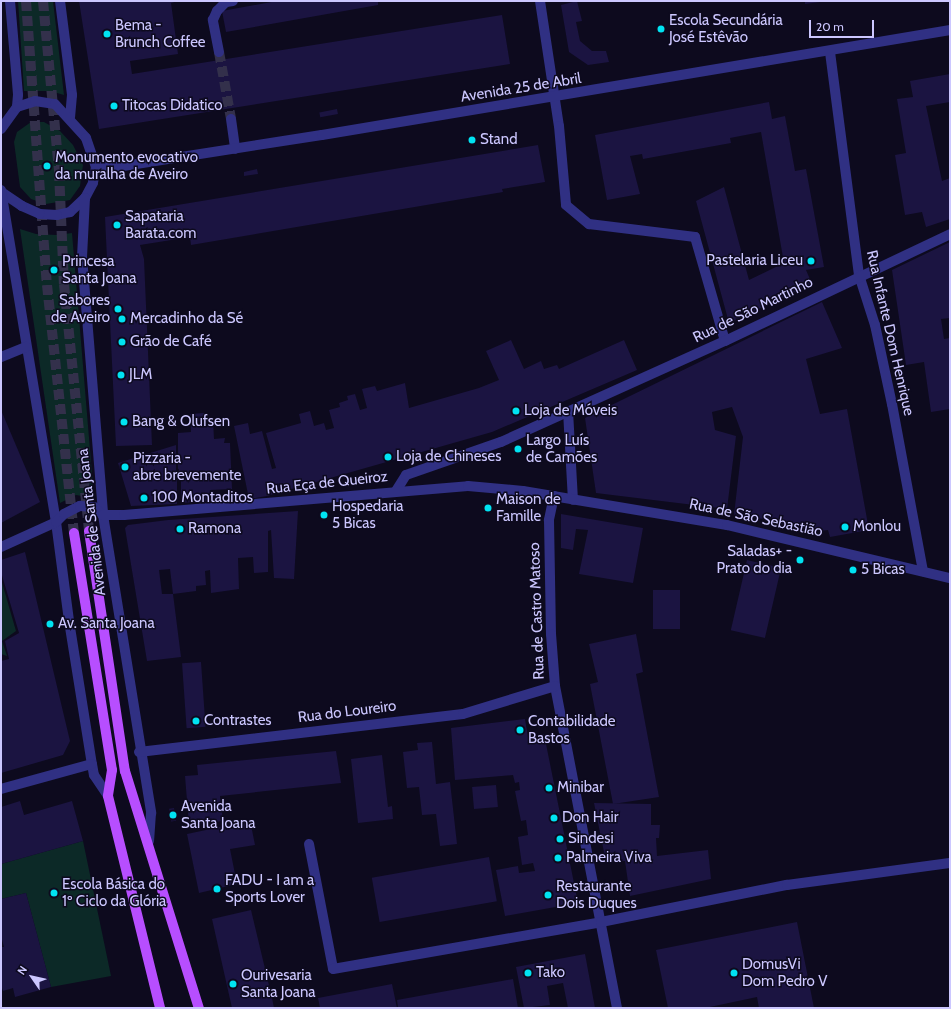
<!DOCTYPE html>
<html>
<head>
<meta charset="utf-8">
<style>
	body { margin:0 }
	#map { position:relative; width:951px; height:1009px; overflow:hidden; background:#0d0a1e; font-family:Cabin,sans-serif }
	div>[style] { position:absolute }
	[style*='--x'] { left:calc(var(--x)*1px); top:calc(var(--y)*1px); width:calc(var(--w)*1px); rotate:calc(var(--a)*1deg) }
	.green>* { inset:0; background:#0c2927 }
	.building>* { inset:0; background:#1b1441; transform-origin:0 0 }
	.minor-tunnel>* { height:10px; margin-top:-5px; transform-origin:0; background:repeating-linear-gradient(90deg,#33304b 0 10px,transparent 0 15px) }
	.major-tunnel>* { height:10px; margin-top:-5px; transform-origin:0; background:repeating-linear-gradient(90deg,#33304b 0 10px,transparent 0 15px) }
	.minor>* { height:10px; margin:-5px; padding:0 5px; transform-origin:5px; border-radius:5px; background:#303083 }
	.major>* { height:10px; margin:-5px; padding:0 5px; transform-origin:5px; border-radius:5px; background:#b74eff }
	.dots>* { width:11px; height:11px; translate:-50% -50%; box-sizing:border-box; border:2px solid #0d0a1e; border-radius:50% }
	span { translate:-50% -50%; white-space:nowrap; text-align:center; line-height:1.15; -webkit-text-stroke:3px #0d0a1e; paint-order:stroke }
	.poi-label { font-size:15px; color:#ccc7ff }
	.left { translate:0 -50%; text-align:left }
	.right { translate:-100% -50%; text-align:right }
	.street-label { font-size:15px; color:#ccc7ff }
	.frame { position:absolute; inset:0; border:2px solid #ccc7ff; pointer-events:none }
	.north { position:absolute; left:12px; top:957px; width:40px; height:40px; -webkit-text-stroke:3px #0d0a1e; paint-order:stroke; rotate:304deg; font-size:11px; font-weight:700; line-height:16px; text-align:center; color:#ccc7ff }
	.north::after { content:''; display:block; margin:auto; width:14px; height:18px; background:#ccc7ff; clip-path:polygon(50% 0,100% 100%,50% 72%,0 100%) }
	.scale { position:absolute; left:809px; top:20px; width:65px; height:18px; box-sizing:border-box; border:2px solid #ccc7ff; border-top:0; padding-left:5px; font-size:12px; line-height:14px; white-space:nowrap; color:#ccc7ff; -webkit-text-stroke:3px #0d0a1e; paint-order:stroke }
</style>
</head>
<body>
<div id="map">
	<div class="green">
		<i style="clip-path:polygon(18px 1px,53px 1px,64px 95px,50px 91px,24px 91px)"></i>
		<i style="clip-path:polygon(31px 122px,44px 122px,60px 131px,73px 145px,83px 165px,80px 186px,70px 200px,46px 204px,31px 199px,20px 187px,14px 142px,17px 132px)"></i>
		<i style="clip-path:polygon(20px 229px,36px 234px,57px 235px,72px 233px,94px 498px,76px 495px,60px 503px)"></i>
		<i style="clip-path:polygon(1px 579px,16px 631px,2px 641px,7px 656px,1px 654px)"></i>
		<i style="clip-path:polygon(83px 841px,111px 976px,51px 987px,26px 893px,1px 899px,1px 864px)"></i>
	</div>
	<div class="building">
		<i style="clip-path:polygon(79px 1px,178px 1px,171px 3px,178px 54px,130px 61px,132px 74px,502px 15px,510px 64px,99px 129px)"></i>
		<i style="clip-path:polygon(277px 1px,378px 1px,378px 5px,226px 32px,222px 11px)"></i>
		<i style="clip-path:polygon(577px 1px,582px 21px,576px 22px,580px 41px,592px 51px,606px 51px,609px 62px,588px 65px,569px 52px,561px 5px)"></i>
		<i style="clip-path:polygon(805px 1px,819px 1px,820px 2px,805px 4px)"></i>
		<i style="clip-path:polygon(950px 74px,950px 102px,926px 106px,942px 181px,950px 178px,950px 219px,926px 227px,922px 212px,905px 215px,895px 155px,906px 153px,897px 99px,913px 97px,910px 81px)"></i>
		<i style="clip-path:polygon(769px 102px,772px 119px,785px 116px,795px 171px,806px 169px,824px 267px,806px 270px,812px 284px,729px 323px,696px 201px,724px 187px,749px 280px,784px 263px,761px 132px,730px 138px,731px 143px,643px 159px,642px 154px,630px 156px,640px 194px,607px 200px,595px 135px)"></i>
		<i style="left:337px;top:109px;width:5px;height:18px;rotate:79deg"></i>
		<i style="clip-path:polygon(538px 145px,545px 182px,502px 189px,503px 192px,191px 245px,190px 237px,140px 245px,144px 259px,152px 445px,116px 446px,105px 217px)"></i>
		<i style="clip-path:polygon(257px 169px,258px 174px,244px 176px,244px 172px)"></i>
		<i style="clip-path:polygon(950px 242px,950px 318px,941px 319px,944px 339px,950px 338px,950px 409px,931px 412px,924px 362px,906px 365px,892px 270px)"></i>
		<i style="clip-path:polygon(822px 302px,842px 348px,806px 359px,820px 414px,847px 409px,869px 530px,830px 537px,828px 530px,804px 533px,771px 520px,734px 515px,743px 437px,732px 407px,712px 412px,715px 430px,736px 436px,727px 509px,596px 493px,585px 418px)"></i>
		<i style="clip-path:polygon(511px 340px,524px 369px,541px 361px,544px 369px,557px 365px,559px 369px,624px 340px,637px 370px,492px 432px,267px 496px,249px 499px,234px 426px,248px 423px,250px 434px,262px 431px,272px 469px,276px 468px,266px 433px,301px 423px,299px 414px,310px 411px,314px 426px,324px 423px,326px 430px,334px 428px,329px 410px,340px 407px,339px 403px,348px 400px,347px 396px,355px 394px,360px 410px,367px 408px,362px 389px,375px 386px,377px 391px,405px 383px,409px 408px,479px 388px,499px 380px,486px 351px)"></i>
		<i style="clip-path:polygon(1px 410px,40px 502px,1px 523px)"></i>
		<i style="clip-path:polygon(204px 413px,205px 420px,213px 419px,214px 439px,225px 438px,224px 443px,230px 443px,232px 489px,210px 490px,210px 501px,181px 503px,181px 474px,178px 474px,178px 433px,191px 432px,190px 414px)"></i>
		<i style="clip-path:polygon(176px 445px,176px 474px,169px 475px,170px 480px,177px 480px,177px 504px,131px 506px,118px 463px)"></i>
		<i style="clip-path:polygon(298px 511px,294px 579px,274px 578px,271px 530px,268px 531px,268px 572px,254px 573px,253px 557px,238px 558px,239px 589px,211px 593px,210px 570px,205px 571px,206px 585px,196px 586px,196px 591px,173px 594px,170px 569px,159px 570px,162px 594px,173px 594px,181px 657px,147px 661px,125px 528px,128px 525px,168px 520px)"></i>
		<i style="clip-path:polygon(561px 514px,643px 528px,633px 583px,579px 574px,588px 530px,576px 529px,573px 550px,561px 548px)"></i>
		<i style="clip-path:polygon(25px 552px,70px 741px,63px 755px,1px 773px,1px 661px,9px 659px,5px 641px,19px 633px,1px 572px,1px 560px)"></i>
		<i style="left:747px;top:560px;width:35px;height:72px;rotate:13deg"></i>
		<i style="left:653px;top:590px;width:27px;height:39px"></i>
		<i style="clip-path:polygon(636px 634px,643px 672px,636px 674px,659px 797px,613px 804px,590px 684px,598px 682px,589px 644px)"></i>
		<i style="left:201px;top:662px;width:65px;height:19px;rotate:86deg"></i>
		<i style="clip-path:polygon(525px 719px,528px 737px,544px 734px,578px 903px,505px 916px,496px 870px,518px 866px,519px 873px,535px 871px,533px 863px,522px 865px,518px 837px,528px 835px,526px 820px,521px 821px,515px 791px,520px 790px,519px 782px,515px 783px,513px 775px,455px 780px,451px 728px)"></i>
		<i style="clip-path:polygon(432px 742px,436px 784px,450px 782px,457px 844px,440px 846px,436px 814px,422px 815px,419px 787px,407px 788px,403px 752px,418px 750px,417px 743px)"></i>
		<i style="clip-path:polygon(336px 751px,341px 783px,220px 796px,223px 821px,189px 825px,185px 776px,198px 775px,197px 765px)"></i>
		<i style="clip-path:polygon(382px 755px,388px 807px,392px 806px,393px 819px,358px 823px,351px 759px)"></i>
		<i style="left:496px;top:785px;width:22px;height:24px;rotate:85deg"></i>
		<i style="clip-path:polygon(20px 801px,24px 815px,72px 801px,83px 841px,1px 864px,1px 807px)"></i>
		<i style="clip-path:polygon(594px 803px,651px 804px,651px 825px,660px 825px,659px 838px,656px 838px,657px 856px,708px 850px,711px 879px,630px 896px,625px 861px,606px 862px)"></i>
		<i style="left:174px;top:808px;width:13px;height:5px;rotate:81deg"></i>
		<i style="clip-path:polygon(250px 820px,255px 845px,230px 849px,237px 884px,199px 893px,187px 834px,225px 826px,226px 830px,233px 828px,231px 822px)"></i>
		<i style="left:489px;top:857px;width:45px;height:119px;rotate:80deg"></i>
		<i style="clip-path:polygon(26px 893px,51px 987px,15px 997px,13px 988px,3px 991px,1px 985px,1px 947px,4px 947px,1px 936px,1px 899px)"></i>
		<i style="clip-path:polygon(251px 910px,272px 998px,274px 1008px,232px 1008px,212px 919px)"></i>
		<i style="clip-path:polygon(797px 922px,814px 1008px,759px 1008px,757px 997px,705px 1008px,668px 1008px,656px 950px)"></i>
		<i style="clip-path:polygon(585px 954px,595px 1008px,568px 1008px,563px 983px,547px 986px,550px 1005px,524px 1008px,516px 967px)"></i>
		<i style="clip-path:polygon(513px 979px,518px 1008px,398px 1008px,397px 1000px)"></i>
		<i style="clip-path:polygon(392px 984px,397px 1008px,320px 1008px,318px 998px)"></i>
	</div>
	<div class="minor-tunnel">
		<i style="--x:219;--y:52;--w:68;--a:79.8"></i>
	</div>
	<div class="major-tunnel">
		<i style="--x:26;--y:1;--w:285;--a:85.8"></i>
		<i style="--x:47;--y:285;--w:249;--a:83.8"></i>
		<i style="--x:43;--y:1;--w:171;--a:84.6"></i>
		<i style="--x:59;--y:171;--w:113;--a:87.5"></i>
		<i style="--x:64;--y:284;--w:248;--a:84.2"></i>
	</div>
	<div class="minor">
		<i style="--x:10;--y:1;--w:94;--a:85.1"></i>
		<i style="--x:18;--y:95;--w:12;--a:95"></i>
		<i style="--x:60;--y:1;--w:95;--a:82.7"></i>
		<i style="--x:72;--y:95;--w:22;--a:95"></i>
		<i style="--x:540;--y:1;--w:126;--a:81.4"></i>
		<i style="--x:559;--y:126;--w:79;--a:84.9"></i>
		<i style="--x:566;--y:205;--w:30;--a:40"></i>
		<i style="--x:589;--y:224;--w:107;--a:7"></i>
		<i style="--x:695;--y:237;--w:108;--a:73.9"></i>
		<i style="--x:219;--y:52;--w:33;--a:-101"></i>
		<i style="--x:213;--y:20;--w:10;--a:-66"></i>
		<i style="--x:217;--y:11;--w:13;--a:-45"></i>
		<i style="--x:226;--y:2;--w:7;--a:-8"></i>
		<i style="--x:830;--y:52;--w:225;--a:82.6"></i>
		<i style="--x:859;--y:275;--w:52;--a:72.3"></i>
		<i style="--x:875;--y:325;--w:81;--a:77.9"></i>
		<i style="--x:892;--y:404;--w:170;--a:79.5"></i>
		<i style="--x:231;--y:119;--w:30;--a:82"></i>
		<i style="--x:1;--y:129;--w:27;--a:-54"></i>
		<i style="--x:17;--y:107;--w:19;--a:-18"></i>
		<i style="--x:35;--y:101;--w:20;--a:9"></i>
		<i style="--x:55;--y:104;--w:46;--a:47.6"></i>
		<i style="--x:86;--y:138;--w:31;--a:71"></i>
		<i style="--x:96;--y:167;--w:16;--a:101"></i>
		<i style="--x:93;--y:183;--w:17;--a:118"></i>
		<i style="--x:85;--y:198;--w:21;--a:137"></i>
		<i style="--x:70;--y:212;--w:13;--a:167"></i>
		<i style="--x:57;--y:215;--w:17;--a:-177"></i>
		<i style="--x:40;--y:214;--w:20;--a:-156"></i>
		<i style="--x:22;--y:206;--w:25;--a:-146"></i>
		<i style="--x:96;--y:167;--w:21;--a:0"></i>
		<i style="--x:117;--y:167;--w:207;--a:-8.9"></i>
		<i style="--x:322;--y:135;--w:637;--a:-9.49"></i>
		<i style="--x:1;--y:190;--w:337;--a:80.6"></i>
		<i style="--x:56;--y:522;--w:100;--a:82.5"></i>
		<i style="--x:69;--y:621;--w:145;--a:80.9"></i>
		<i style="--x:92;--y:764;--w:11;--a:80"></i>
		<i style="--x:94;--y:775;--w:25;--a:56"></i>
		<i style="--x:85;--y:198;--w:59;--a:92.9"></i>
		<i style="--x:82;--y:257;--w:259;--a:85.3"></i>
		<i style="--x:103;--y:515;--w:302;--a:80.8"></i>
		<i style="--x:151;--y:813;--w:28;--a:94"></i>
		<i style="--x:1;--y:357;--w:27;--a:-22"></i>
		<i style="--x:568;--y:411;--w:89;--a:86.8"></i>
		<i style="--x:396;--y:491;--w:19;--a:-58"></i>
		<i style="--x:406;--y:475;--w:101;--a:-19.2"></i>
		<i style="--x:501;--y:442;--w:246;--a:-24.3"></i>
		<i style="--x:725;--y:341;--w:249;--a:-25.4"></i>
		<i style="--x:554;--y:496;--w:25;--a:102"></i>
		<i style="--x:549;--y:520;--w:114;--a:89"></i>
		<i style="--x:551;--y:634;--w:52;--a:85.6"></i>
		<i style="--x:555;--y:686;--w:328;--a:79.1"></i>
		<i style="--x:1;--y:547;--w:60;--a:-24.4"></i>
		<i style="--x:56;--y:522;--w:11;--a:-45"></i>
		<i style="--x:64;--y:514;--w:18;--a:-27"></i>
		<i style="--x:80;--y:506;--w:14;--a:4"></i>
		<i style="--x:94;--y:507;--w:12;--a:42"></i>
		<i style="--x:103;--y:515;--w:21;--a:0"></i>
		<i style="--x:124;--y:515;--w:345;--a:-4.8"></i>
		<i style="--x:468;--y:486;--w:55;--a:5.2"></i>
		<i style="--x:523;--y:491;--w:207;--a:9.5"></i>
		<i style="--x:727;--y:525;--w:229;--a:13.4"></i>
		<i style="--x:139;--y:752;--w:326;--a:-6.7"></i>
		<i style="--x:463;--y:714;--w:96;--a:-16.9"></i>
		<i style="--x:1;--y:789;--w:94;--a:-15.4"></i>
		<i style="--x:309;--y:844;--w:127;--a:79.1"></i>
		<i style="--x:333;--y:969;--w:272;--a:-9.9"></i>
		<i style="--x:601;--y:922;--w:190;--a:-11.3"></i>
		<i style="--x:787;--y:885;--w:164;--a:-7.7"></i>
	</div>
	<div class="major">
		<i style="--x:89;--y:531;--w:243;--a:81.5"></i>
		<i style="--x:125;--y:771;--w:248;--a:72.7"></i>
		<i style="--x:74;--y:533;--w:240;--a:80.9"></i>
		<i style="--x:112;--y:770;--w:26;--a:99"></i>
		<i style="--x:108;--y:796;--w:218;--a:76.2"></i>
	</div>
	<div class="dots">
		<i style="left:661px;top:29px;background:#00e3f2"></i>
		<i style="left:107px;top:34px;background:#00e3f2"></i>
		<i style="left:114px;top:106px;background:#00e3f2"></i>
		<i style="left:472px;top:140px;background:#00e3f2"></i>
		<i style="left:47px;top:166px;background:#00e3f2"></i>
		<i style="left:117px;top:225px;background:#00e3f2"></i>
		<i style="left:811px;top:261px;background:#00e3f2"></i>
		<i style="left:54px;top:270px;background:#00e3f2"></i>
		<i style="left:118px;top:309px;background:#00e3f2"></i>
		<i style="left:122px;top:319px;background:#00e3f2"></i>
		<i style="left:122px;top:342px;background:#00e3f2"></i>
		<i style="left:121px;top:375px;background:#00e3f2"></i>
		<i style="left:516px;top:411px;background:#00e3f2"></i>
		<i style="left:124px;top:422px;background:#00e3f2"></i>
		<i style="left:518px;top:449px;background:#00e3f2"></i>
		<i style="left:388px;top:457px;background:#00e3f2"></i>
		<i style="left:125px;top:467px;background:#00e3f2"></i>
		<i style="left:144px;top:498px;background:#00e3f2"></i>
		<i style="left:488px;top:508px;background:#00e3f2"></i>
		<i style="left:324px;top:515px;background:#00e3f2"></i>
		<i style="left:845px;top:527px;background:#00e3f2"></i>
		<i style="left:180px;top:529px;background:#00e3f2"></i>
		<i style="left:800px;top:560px;background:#00e3f2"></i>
		<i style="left:853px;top:570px;background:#00e3f2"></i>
		<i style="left:50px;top:624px;background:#00e3f2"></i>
		<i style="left:196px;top:721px;background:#00e3f2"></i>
		<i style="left:520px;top:730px;background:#00e3f2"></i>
		<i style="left:549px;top:788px;background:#00e3f2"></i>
		<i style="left:173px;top:815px;background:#00e3f2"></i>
		<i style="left:554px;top:818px;background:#00e3f2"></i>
		<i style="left:560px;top:839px;background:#00e3f2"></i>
		<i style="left:558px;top:858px;background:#00e3f2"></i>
		<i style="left:217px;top:889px;background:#00e3f2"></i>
		<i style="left:54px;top:893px;background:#00e3f2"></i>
		<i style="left:548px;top:895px;background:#00e3f2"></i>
		<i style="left:528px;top:973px;background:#00e3f2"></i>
		<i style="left:734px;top:973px;background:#00e3f2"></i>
		<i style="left:233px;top:984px;background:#00e3f2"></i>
	</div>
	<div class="poi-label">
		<span class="left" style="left:669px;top:29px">Escola Secundária<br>José Estêvão</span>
		<span class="left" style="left:115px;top:34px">Bema -<br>Brunch Coffee</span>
		<span class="left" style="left:122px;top:106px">Titocas Didatico</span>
		<span class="left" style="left:480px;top:140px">Stand</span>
		<span class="left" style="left:55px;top:166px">Monumento evocativo<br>da muralha de Aveiro</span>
		<span class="left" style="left:125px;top:225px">Sapataria<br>Barata.com</span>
		<span class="left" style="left:62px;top:270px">Princesa<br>Santa Joana</span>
		<span class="right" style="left:803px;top:261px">Pastelaria Liceu</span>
		<span class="right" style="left:110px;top:309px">Sabores<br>de Aveiro</span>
		<span class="left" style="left:130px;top:319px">Mercadinho da Sé</span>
		<span class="left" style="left:130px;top:342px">Grão de Café</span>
		<span class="left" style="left:129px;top:375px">JLM</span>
		<span class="left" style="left:524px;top:411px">Loja de Móveis</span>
		<span class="left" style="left:132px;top:422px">Bang &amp; Olufsen</span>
		<span class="left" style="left:526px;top:449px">Largo Luís<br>de Camões</span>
		<span class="left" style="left:396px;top:457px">Loja de Chineses</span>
		<span class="left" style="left:133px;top:467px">Pizzaria -<br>abre brevemente</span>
		<span class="left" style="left:152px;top:498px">100 Montaditos</span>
		<span class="left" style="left:496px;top:508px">Maison de<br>Famille</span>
		<span class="left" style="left:332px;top:515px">Hospedaria<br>5 Bicas</span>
		<span class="left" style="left:853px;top:527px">Monlou</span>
		<span class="left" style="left:188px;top:529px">Ramona</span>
		<span class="right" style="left:792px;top:560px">Saladas+ -<br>Prato do dia</span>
		<span class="left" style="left:861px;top:570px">5 Bicas</span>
		<span class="left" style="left:58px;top:624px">Av. Santa Joana</span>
		<span class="left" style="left:204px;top:721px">Contrastes</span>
		<span class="left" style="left:528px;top:730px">Contabilidade<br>Bastos</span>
		<span class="left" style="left:557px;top:788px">Minibar</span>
		<span class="left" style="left:181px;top:815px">Avenida<br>Santa Joana</span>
		<span class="left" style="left:562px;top:818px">Don Hair</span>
		<span class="left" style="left:568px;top:839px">Sindesi</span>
		<span class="left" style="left:566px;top:858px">Palmeira Viva</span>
		<span class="left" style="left:225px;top:889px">FADU - I am a<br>Sports Lover</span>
		<span class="left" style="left:62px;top:893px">Escola Básica do<br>1º Ciclo da Glória</span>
		<span class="left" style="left:556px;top:895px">Restaurante<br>Dois Duques</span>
		<span class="left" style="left:742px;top:973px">DomusVi<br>Dom Pedro V</span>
		<span class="left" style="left:536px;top:973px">Tako</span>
		<span class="left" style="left:241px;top:984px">Ourivesaria<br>Santa Joana</span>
	</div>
	<div class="street-label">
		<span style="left:521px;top:88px;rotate:-9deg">Avenida 25 de Abril</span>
		<span style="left:753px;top:310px;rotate:-26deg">Rua de São Martinho</span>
		<span style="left:890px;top:333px;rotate:77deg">Rua Infante Dom Henrique</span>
		<span style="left:327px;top:483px;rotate:-6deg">Rua Eça de Queiroz</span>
		<span style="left:756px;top:518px;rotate:12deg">Rua de São Sebastião</span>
		<span style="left:92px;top:522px;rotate:-97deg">Avenida de Santa Joana</span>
		<span style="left:537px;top:611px;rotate:-92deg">Rua de Castro Matoso</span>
		<span style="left:347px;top:712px;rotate:-7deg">Rua do Loureiro</span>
	</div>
	<div class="frame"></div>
	<div class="north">N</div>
	<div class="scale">20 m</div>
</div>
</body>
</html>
